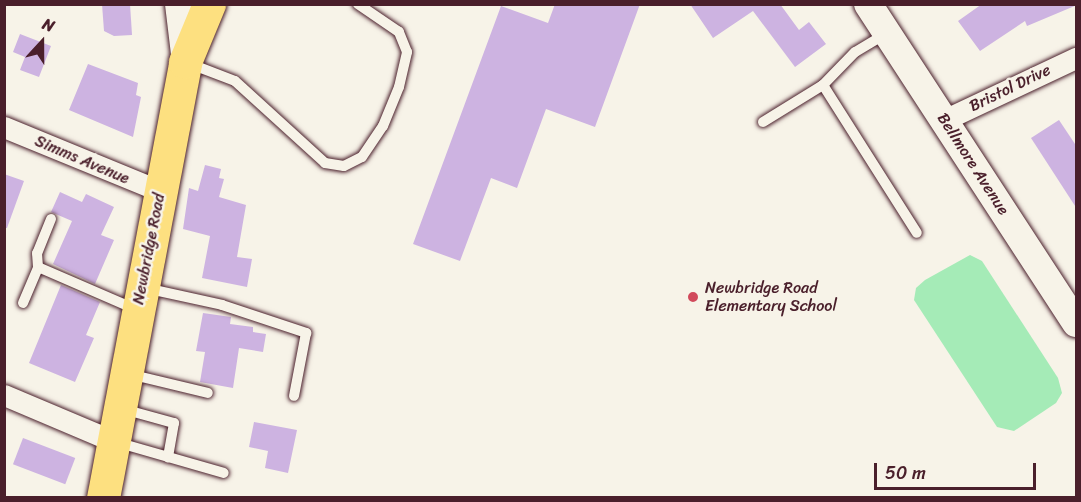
<!DOCTYPE html>
<html>
<head>
<meta charset="utf-8">
<style>
	body { margin:0 }
	#map { position:relative; width:1081px; height:502px; overflow:hidden; background:#f7f3e8; font-family:Sriracha,sans-serif }
	div>[style] { position:absolute }
	[style*='--x'] { left:calc(var(--x)*1px); top:calc(var(--y)*1px); width:calc(var(--w)*1px); rotate:calc(var(--a)*1deg) }
	.green>* { inset:0; background:#a5ebb7 }
	.building>* { inset:0; background:#cdb3e1; transform-origin:0 0 }
	.roads { filter:drop-shadow(0 0 2px #4a1f2b) drop-shadow(0 0 2px #4a1f2b) }
	.service>* { height:10px; margin:-5px; padding:0 5px; transform-origin:5px; border-radius:5px; background:#f7f3e8 }
	.minor>* { height:21px; margin:-10.5px; padding:0 10.5px; transform-origin:10.5px; border-radius:10.5px; background:#f7f3e8 }
	.tertiary>* { height:26px; margin:-13px; padding:0 13px; transform-origin:13px; border-radius:13px; background:#f7f3e8 }
	.secondary>* { height:28px; margin:-14px; padding:0 14px; transform-origin:14px; border-radius:14px; background:#f7f3e8 }
	.primary>* { height:33px; margin:-16.5px; padding:0 16.5px; transform-origin:16.5px; border-radius:16.5px; background:#fde080 }
	.dots>* { width:16px; height:16px; translate:-50% -50%; box-sizing:border-box; border:3px solid #f7f3e8; border-radius:50% }
	span { translate:-50% -50%; white-space:nowrap; text-align:center; line-height:1.15; -webkit-text-stroke:5px #f7f3e8; paint-order:stroke }
	.street-label { font-size:16px; color:#4a1f2b }
	.poi-label { font-size:16px; color:#4a1f2b }
	.left { translate:0 -50%; text-align:left }
	.frame { position:absolute; inset:0; border:6px solid #4a1f2b; pointer-events:none }
	.north { position:absolute; left:12px; top:12px; width:60px; height:60px; -webkit-text-stroke:4px #f7f3e8; paint-order:stroke; rotate:21deg; font-size:16px; font-weight:700; line-height:24px; text-align:center; color:#4a1f2b }
	.north::after { content:''; display:block; margin:auto; width:21px; height:27px; background:#4a1f2b; clip-path:polygon(50% 0,100% 100%,50% 72%,0 100%) }
	.scale { position:absolute; left:874px; top:463px; width:162px; height:27px; box-sizing:border-box; border:3px solid #4a1f2b; border-top:0; padding-left:8px; font-size:18px; line-height:21px; white-space:nowrap; color:#4a1f2b; -webkit-text-stroke:4px #f7f3e8; paint-order:stroke }
</style>
</head>
<body>
<div id="map">
	<div class="green">
		<i style="clip-path:polygon(970px 255px,982px 261px,1058px 378px,1062px 393px,1056px 403px,1014px 431px,997px 427px,914px 300px,916px 288px,925px 280px)"></i>
	</div>
	<div class="building">
		<i style="clip-path:polygon(102px 4px,130px 4px,132px 35px,114px 36px,104px 31px)"></i>
		<i style="clip-path:polygon(555px 4px,640px 4px,595px 127px,546px 109px,517px 188px,491px 178px,460px 261px,413px 244px,501px 6px,548px 23px)"></i>
		<i style="clip-path:polygon(690px 4px,780px 4px,799px 30px,809px 22px,826px 44px,795px 67px,753px 11px,713px 38px)"></i>
		<i style="clip-path:polygon(982px 4px,1077px 4px,1077px 5px,1027px 26px,1025px 21px,980px 51px,958px 21px)"></i>
		<i style="clip-path:polygon(20px 34px,51px 46px,39px 77px,20px 70px,25px 57px,13px 52px)"></i>
		<i style="clip-path:polygon(88px 64px,138px 83px,136px 95px,141px 97px,133px 137px,69px 110px)"></i>
		<i style="clip-path:polygon(1059px 120px,1077px 147px,1077px 209px,1031px 138px)"></i>
		<i style="clip-path:polygon(205px 165px,221px 169px,219px 178px,224px 179px,219px 197px,246px 205px,237px 257px,252px 259px,247px 287px,202px 278px,210px 236px,183px 229px,189px 188px,198px 191px)"></i>
		<i style="clip-path:polygon(4px 174px,24px 181px,7px 228px,4px 228px)"></i>
		<i style="clip-path:polygon(60px 192px,82px 202px,86px 194px,114px 207px,101px 235px,114px 240px,95px 284px,53px 264px,72px 221px,51px 212px)"></i>
		<i style="clip-path:polygon(61px 285px,100px 302px,86px 335px,94px 338px,75px 382px,29px 363px)"></i>
		<i style="clip-path:polygon(203px 313px,231px 317px,230px 324px,253px 327px,253px 332px,266px 334px,263px 352px,239px 348px,233px 388px,200px 382px,205px 352px,196px 351px)"></i>
		<i style="clip-path:polygon(254px 422px,297px 430px,288px 473px,265px 468px,268px 451px,249px 447px)"></i>
		<i style="left:23px;top:438px;width:56px;height:28px;rotate:21deg"></i>
	</div>
	<div class="roads">
		<div class="service">
			<i style="--x:887;--y:33;--w:37;--a:149"></i>
			<i style="--x:855;--y:52;--w:46;--a:134.1"></i>
			<i style="--x:823;--y:85;--w:175;--a:57.6"></i>
			<i style="--x:188;--y:63;--w:50;--a:21"></i>
			<i style="--x:235;--y:81;--w:122;--a:42.3"></i>
			<i style="--x:325;--y:163;--w:19;--a:9"></i>
			<i style="--x:344;--y:166;--w:20;--a:-27"></i>
			<i style="--x:362;--y:157;--w:37;--a:-56"></i>
			<i style="--x:383;--y:126;--w:42;--a:-67.7"></i>
			<i style="--x:399;--y:87;--w:36;--a:-77"></i>
			<i style="--x:407;--y:52;--w:22;--a:-112"></i>
			<i style="--x:399;--y:32;--w:50;--a:-145.7"></i>
			<i style="--x:763;--y:122;--w:70;--a:-31.7"></i>
			<i style="--x:51;--y:219;--w:37;--a:112"></i>
			<i style="--x:37;--y:253;--w:14;--a:86"></i>
			<i style="--x:38;--y:267;--w:106;--a:23.4"></i>
			<i style="--x:145;--y:288;--w:79;--a:12.4"></i>
			<i style="--x:222;--y:305;--w:89;--a:18.4"></i>
			<i style="--x:306;--y:333;--w:64;--a:100.8"></i>
			<i style="--x:23;--y:303;--w:39;--a:-67"></i>
			<i style="--x:129;--y:374;--w:81;--a:13.5"></i>
			<i style="--x:123;--y:409;--w:53;--a:15.4"></i>
			<i style="--x:174;--y:423;--w:35;--a:100"></i>
			<i style="--x:116;--y:442;--w:112;--a:16"></i>
		</div>
		<div class="minor">
			<i style="--x:944;--y:120;--w:146;--a:-25.2"></i>
			<i style="--x:4;--y:127;--w:169;--a:22.3"></i>
			<i style="--x:4;--y:395;--w:118;--a:22.9"></i>
		</div>
		<div class="tertiary">
			<i style="--x:178;--y:4;--w:58;--a:83.1"></i>
		</div>
		<div class="secondary">
			<i style="--x:868;--y:4;--w:381;--a:56.9"></i>
		</div>
		<div class="primary">
			<i style="--x:103;--y:498;--w:444;--a:-79.3"></i>
			<i style="--x:185;--y:62;--w:63;--a:-67.5"></i>
		</div>
	</div>
	<div class="dots">
		<i style="left:693px;top:297px;background:#d1495b"></i>
	</div>
	<div class="street-label">
		<span style="left:1010px;top:88px;rotate:-26deg">Bristol Drive</span>
		<span style="left:82px;top:160px;rotate:23deg">Simms Avenue</span>
		<span style="left:973px;top:164px;rotate:57deg">Bellmore Avenue</span>
		<span style="left:149px;top:249px;rotate:-79deg">Newbridge Road</span>
	</div>
	<div class="poi-label">
		<span class="left" style="left:705px;top:297px">Newbridge Road<br>Elementary School</span>
	</div>
	<div class="frame"></div>
	<div class="north">N</div>
	<div class="scale">50 m</div>
</div>
</body>
</html>
